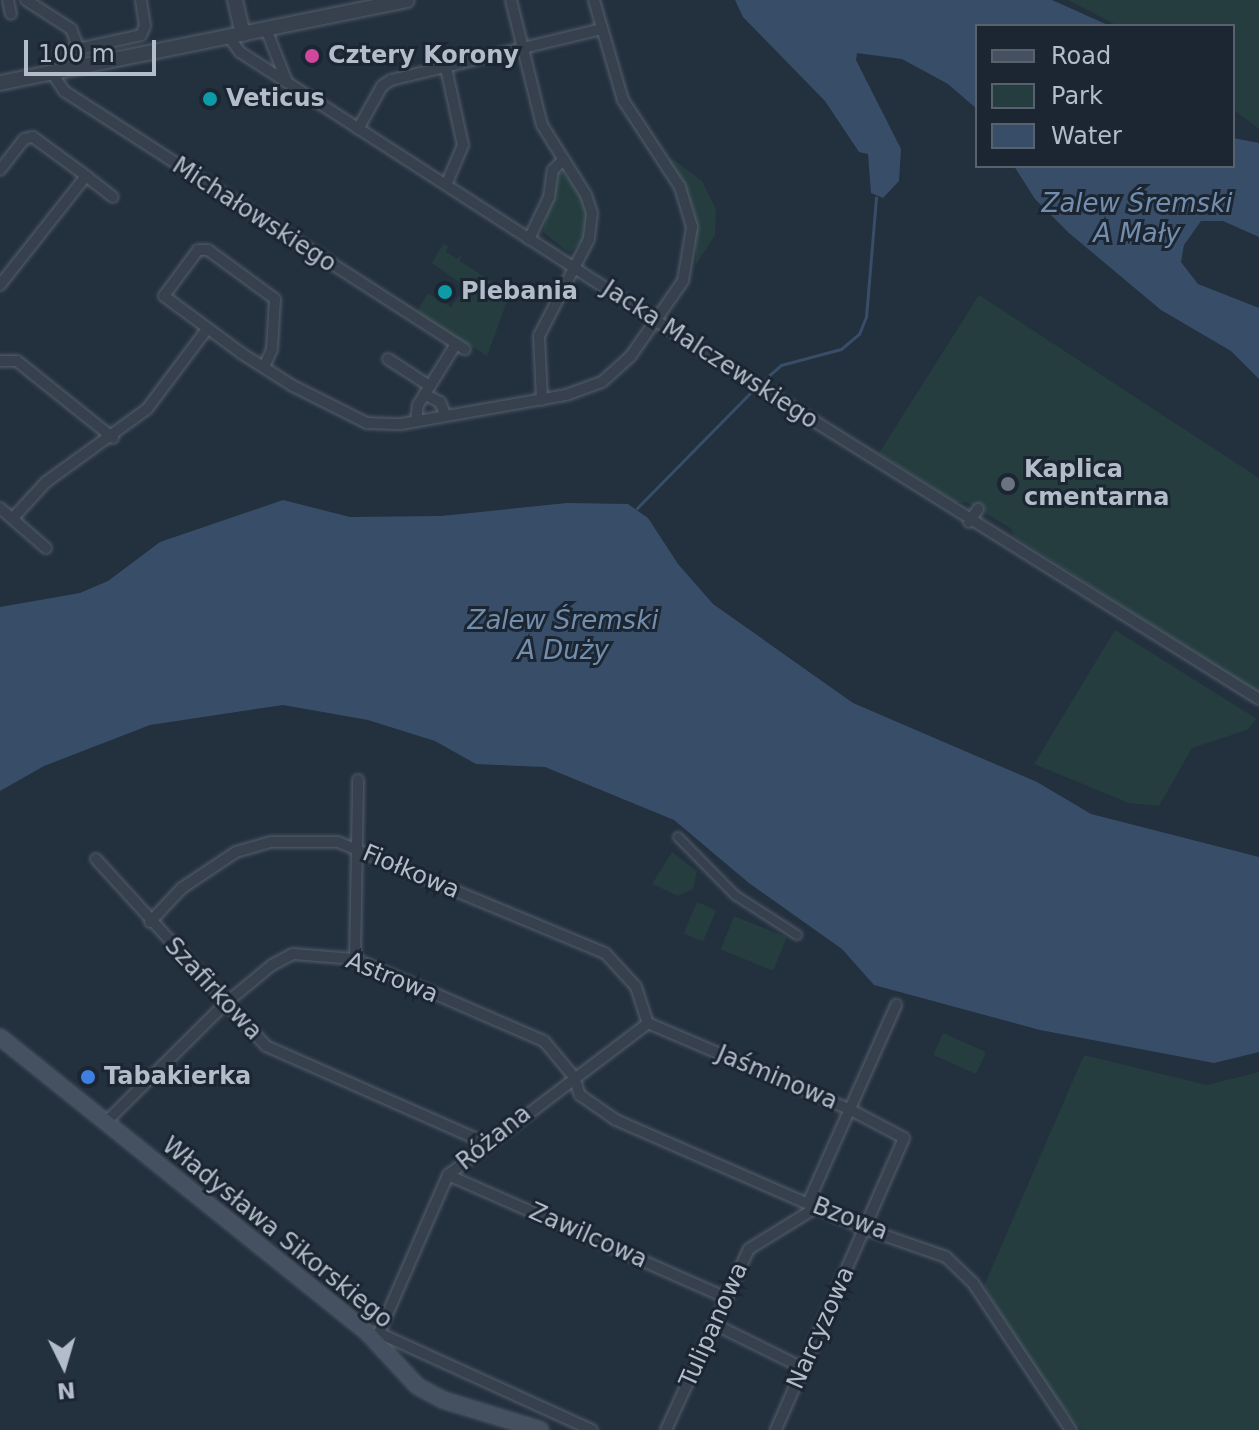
<!DOCTYPE html>
<html>
<head>
<meta charset="utf-8">
<style>
	body { margin:0 }
	#map { position:relative; width:1259px; height:1430px; overflow:hidden; background:#23303e; font-family:"DejaVu Sans",sans-serif }
	div>[style] { position:absolute }
	[style*='--x'] { left:calc(var(--x)*1px); top:calc(var(--y)*1px); width:calc(var(--w)*1px); rotate:calc(var(--a)*1deg) }
	.green>* { inset:0; background:#253d3f; transform-origin:0 0 }
	.water>* { inset:0; background:#384e68 }
	.stream>* { height:3px; margin:-1.5px; padding:0 1.5px; transform-origin:1.5px; border-radius:1.5px; background:#384e68 }
	.roads { filter:drop-shadow(0 0 2px #555f6c) drop-shadow(0 0 2px #555f6c) }
	.pedestrian>* { height:8px; margin:-4px; padding:0 4px; transform-origin:4px; border-radius:4px; background:#37414e }
	.minor>* { height:10px; margin:-5px; padding:0 5px; transform-origin:5px; border-radius:5px; background:#37414e }
	.tertiary>* { height:14px; margin:-7px; padding:0 7px; transform-origin:7px; border-radius:7px; background:#37414e }
	.secondary>* { height:14px; margin:-7px; padding:0 7px; transform-origin:7px; border-radius:7px; background:#455161 }
	.dots>* { width:22px; height:22px; translate:-50% -50%; box-sizing:border-box; border:4px solid #1c2633; border-radius:50% }
	span { translate:-50% -50%; white-space:nowrap; text-align:center; line-height:1.15; -webkit-text-stroke:6px #1c2633; paint-order:stroke }
	.poi-label { font-size:24px; color:#b3bcc9; font-weight:700 }
	.left { translate:0 -50%; text-align:left }
	.street-label { font-size:24px; color:#b3bcc9 }
	.water-label { font-size:26px; color:#738ead; font-style:italic }
	.legend { position:absolute; left:975px; top:24px; width:260px; height:144px; box-sizing:border-box; background:#1c2633; border:2px solid #58626f; margin:0; padding:10px 14px; list-style:none; font-size:24px; color:#b3bcc9 }
	.legend li { display:flex; align-items:center; gap:16px; height:40px }
	.legend b { width:40px; border:2px solid #58626f }
	.north { position:absolute; left:24px; top:1326px; width:80px; height:80px; -webkit-text-stroke:6px #1c2633; paint-order:stroke; rotate:175deg; font-size:22px; font-weight:700; line-height:32px; text-align:center; color:#b3bcc9 }
	.north::after { content:''; display:block; margin:auto; width:28px; height:36px; background:#b3bcc9; clip-path:polygon(50% 0,100% 100%,50% 72%,0 100%) }
	.scale { position:absolute; left:24px; top:40px; width:132px; height:36px; box-sizing:border-box; border:4px solid #b3bcc9; border-top:0; padding-left:10px; font-size:24px; line-height:28px; white-space:nowrap; color:#b3bcc9; -webkit-text-stroke:6px #1c2633; paint-order:stroke }
</style>
</head>
<body>
<div id="map">
	<div class="green">
		<i style="clip-path:polygon(1068px 0,1259px 0,1259px 129px,1233px 109px,1233px 26px,1118px 26px)"></i>
		<i style="clip-path:polygon(673px 159px,702px 181px,716px 209px,715px 235px,696px 265px,694px 210px,668px 160px)"></i>
		<i style="clip-path:polygon(563px 171px,584px 200px,588px 215px,584px 240px,569px 253px,543px 232px,557px 173px)"></i>
		<i style="clip-path:polygon(443px 244px,449px 246px,446px 252px,457px 259px,461px 254px,460px 261px,500px 287px,514px 282px,487px 356px,416px 313px,428px 293px,451px 307px,462px 291px,460px 283px,432px 263px)"></i>
		<i style="clip-path:polygon(979px 295px,1259px 478px,1259px 693px,1015px 537px,1010px 528px,966px 502px,956px 502px,879px 453px)"></i>
		<i style="clip-path:polygon(1115px 630px,1257px 719px,1247px 730px,1192px 748px,1159px 806px,1129px 803px,1034px 764px)"></i>
		<i style="clip-path:polygon(672px 852px,697px 871px,693px 889px,678px 896px,652px 884px)"></i>
		<i style="left:697px;top:902px;width:21px;height:34px;rotate:23deg"></i>
		<i style="left:734px;top:916px;width:57px;height:36px;rotate:22deg"></i>
		<i style="left:943px;top:1033px;width:47px;height:24px;rotate:24deg"></i>
		<i style="clip-path:polygon(1084px 1055px,1207px 1085px,1259px 1072px,1259px 1430px,1082px 1430px,1041px 1380px,984px 1286px)"></i>
	</div>
	<div class="water">
		<i style="clip-path:polygon(735px 0,1052px 0,1110px 26px,977px 26px,977px 109px,948px 84px,902px 59px,857px 53px,856px 60px,901px 149px,899px 181px,883px 198px,871px 193px,868px 154px,859px 152px,825px 101px,743px 17px)"></i>
		<i style="clip-path:polygon(1233px 138px,1259px 143px,1259px 237px,1223px 221px,1201px 221px,1184px 245px,1181px 262px,1198px 284px,1259px 308px,1259px 379px,1231px 351px,1161px 310px,1069px 233px,1035px 199px,1014px 166px,1233px 166px)"></i>
		<i style="clip-path:polygon(283px 500px,350px 517px,441px 516px,567px 503px,628px 504px,648px 518px,678px 564px,713px 604px,853px 703px,1037px 782px,1091px 814px,1259px 857px,1259px 1052px,1214px 1063px,1040px 1030px,874px 985px,842px 949px,749px 883px,674px 820px,545px 767px,476px 764px,435px 741px,368px 720px,283px 705px,150px 725px,44px 766px,0 791px,0 607px,80px 593px,108px 581px,160px 542px)"></i>
	</div>
	<div class="stream">
		<i style="--x:766;--y:378;--w:20;--a:-41"></i>
		<i style="--x:781;--y:365;--w:62;--a:-14.9"></i>
		<i style="--x:841;--y:349;--w:23;--a:-40"></i>
		<i style="--x:859;--y:334;--w:18;--a:-68"></i>
		<i style="--x:866;--y:317;--w:120;--a:-85.2"></i>
		<i style="--x:637;--y:508;--w:163;--a:-45.5"></i>
	</div>
	<div class="roads">
		<div class="pedestrian">
			<i style="--x:678;--y:837;--w:81;--a:45.5"></i>
			<i style="--x:735;--y:895;--w:74;--a:32.8"></i>
		</div>
		<div class="minor">
			<i style="--x:8;--y:0;--w:14;--a:78"></i>
			<i style="--x:26;--y:0;--w:54;--a:32.8"></i>
			<i style="--x:71;--y:29;--w:22;--a:68"></i>
			<i style="--x:511;--y:0;--w:129;--a:76.1"></i>
			<i style="--x:542;--y:125;--w:83;--a:57.8"></i>
			<i style="--x:586;--y:195;--w:19;--a:72"></i>
			<i style="--x:592;--y:213;--w:26;--a:97"></i>
			<i style="--x:589;--y:239;--w:109;--a:117.3"></i>
			<i style="--x:539;--y:336;--w:64;--a:87.3"></i>
			<i style="--x:266;--y:29;--w:57;--a:68.4"></i>
			<i style="--x:229;--y:37;--w:19;--a:54"></i>
			<i style="--x:240;--y:52;--w:588;--a:32.85"></i>
			<i style="--x:734;--y:371;--w:619;--a:32"></i>
			<i style="--x:60;--y:53;--w:83;--a:-12.5"></i>
			<i style="--x:141;--y:35;--w:10;--a:-66"></i>
			<i style="--x:145;--y:26;--w:26;--a:-99"></i>
			<i style="--x:446;--y:68;--w:79;--a:77.6"></i>
			<i style="--x:463;--y:145;--w:43;--a:113"></i>
			<i style="--x:52;--y:73;--w:22;--a:56"></i>
			<i style="--x:64;--y:91;--w:477;--a:32.8"></i>
			<i style="--x:358;--y:129;--w:49;--a:-60.8"></i>
			<i style="--x:382;--y:86;--w:11;--a:-34"></i>
			<i style="--x:391;--y:80;--w:217;--a:-13.6"></i>
			<i style="--x:0;--y:170;--w:39;--a:-52"></i>
			<i style="--x:24;--y:139;--w:9;--a:-13"></i>
			<i style="--x:33;--y:137;--w:66;--a:36.3"></i>
			<i style="--x:86;--y:176;--w:139;--a:128.3"></i>
			<i style="--x:86;--y:176;--w:34;--a:38"></i>
			<i style="--x:529;--y:239;--w:47;--a:-64.5"></i>
			<i style="--x:549;--y:197;--w:27;--a:-82"></i>
			<i style="--x:553;--y:170;--w:13;--a:-45"></i>
			<i style="--x:388;--y:359;--w:48;--a:33"></i>
			<i style="--x:0;--y:361;--w:17;--a:0"></i>
			<i style="--x:17;--y:361;--w:123;--a:38.7"></i>
			<i style="--x:264;--y:367;--w:20;--a:-66"></i>
			<i style="--x:272;--y:349;--w:50;--a:-86.6"></i>
			<i style="--x:275;--y:299;--w:83;--a:-143.8"></i>
			<i style="--x:208;--y:250;--w:10;--a:180"></i>
			<i style="--x:198;--y:250;--w:57;--a:126.5"></i>
			<i style="--x:164;--y:296;--w:96;--a:36.5"></i>
			<i style="--x:241;--y:353;--w:62;--a:32.4"></i>
			<i style="--x:293;--y:386;--w:83;--a:26.6"></i>
			<i style="--x:367;--y:423;--w:34;--a:2"></i>
			<i style="--x:401;--y:424;--w:168;--a:-10"></i>
			<i style="--x:566;--y:395;--w:38;--a:-20"></i>
			<i style="--x:602;--y:382;--w:38;--a:-42"></i>
			<i style="--x:630;--y:357;--w:93;--a:-55.1"></i>
			<i style="--x:683;--y:281;--w:55;--a:-80.5"></i>
			<i style="--x:692;--y:227;--w:42;--a:-106.7"></i>
			<i style="--x:680;--y:187;--w:104;--a:-123.2"></i>
			<i style="--x:623;--y:100;--w:104;--a:-106.2"></i>
			<i style="--x:426;--y:395;--w:16;--a:27"></i>
			<i style="--x:440;--y:402;--w:15;--a:67"></i>
			<i style="--x:416;--y:421;--w:16;--a:-83"></i>
			<i style="--x:418;--y:405;--w:72;--a:-58.1"></i>
			<i style="--x:0;--y:508;--w:61;--a:41"></i>
			<i style="--x:13;--y:518;--w:49;--a:-47.5"></i>
			<i style="--x:46;--y:482;--w:125;--a:-35.9"></i>
			<i style="--x:147;--y:409;--w:100;--a:-53.1"></i>
			<i style="--x:969;--y:522;--w:16;--a:-55"></i>
			<i style="--x:96;--y:859;--w:253;--a:47.7"></i>
			<i style="--x:266;--y:1046;--w:240;--a:23.8"></i>
			<i style="--x:150;--y:922;--w:47;--a:-46.7"></i>
			<i style="--x:182;--y:888;--w:65;--a:-33.7"></i>
			<i style="--x:236;--y:852;--w:37;--a:-16"></i>
			<i style="--x:272;--y:842;--w:66;--a:0"></i>
			<i style="--x:338;--y:842;--w:289;--a:22.6"></i>
			<i style="--x:605;--y:953;--w:46;--a:47.6"></i>
			<i style="--x:636;--y:987;--w:38;--a:72"></i>
			<i style="--x:355;--y:959;--w:179;--a:-89"></i>
			<i style="--x:648;--y:1023;--w:219;--a:23.2"></i>
			<i style="--x:849;--y:1109;--w:62;--a:27.8"></i>
			<i style="--x:904;--y:1138;--w:319;--a:113.7"></i>
			<i style="--x:106;--y:1122;--w:169;--a:-44.8"></i>
			<i style="--x:226;--y:1003;--w:60;--a:-39.6"></i>
			<i style="--x:272;--y:965;--w:24;--a:-28"></i>
			<i style="--x:293;--y:954;--w:62;--a:4.6"></i>
			<i style="--x:355;--y:959;--w:206;--a:23.5"></i>
			<i style="--x:544;--y:1041;--w:47;--a:50.2"></i>
			<i style="--x:574;--y:1077;--w:19;--a:72"></i>
			<i style="--x:580;--y:1095;--w:44;--a:34.8"></i>
			<i style="--x:616;--y:1120;--w:273;--a:23.6"></i>
			<i style="--x:866;--y:1229;--w:85;--a:19.3"></i>
			<i style="--x:946;--y:1257;--w:37;--a:44"></i>
			<i style="--x:973;--y:1283;--w:177;--a:56.3"></i>
			<i style="--x:448;--y:1175;--w:305;--a:23.8"></i>
			<i style="--x:808;--y:1203;--w:217;--a:-66"></i>
			<i style="--x:714;--y:1324;--w:99;--a:26.3"></i>
			<i style="--x:379;--y:1333;--w:234;--a:24.5"></i>
			<i style="--x:376;--y:1340;--w:180;--a:-66.4"></i>
			<i style="--x:448;--y:1175;--w:251;--a:-37.2"></i>
			<i style="--x:666;--y:1430;--w:199;--a:-65.4"></i>
			<i style="--x:749;--y:1249;--w:80;--a:-31.7"></i>
		</div>
		<div class="tertiary">
			<i style="--x:235;--y:0;--w:35;--a:77"></i>
			<i style="--x:0;--y:83;--w:415;--a:-11.5"></i>
		</div>
		<div class="secondary">
			<i style="--x:0;--y:1037;--w:472;--a:38.8"></i>
			<i style="--x:368;--y:1333;--w:72;--a:47.2"></i>
			<i style="--x:417;--y:1386;--w:30;--a:28"></i>
			<i style="--x:443;--y:1400;--w:102;--a:17"></i>
		</div>
	</div>
	<div class="dots">
		<i style="left:312px;top:56px;background:#d1479c"></i>
		<i style="left:210px;top:99px;background:#0f9aa8"></i>
		<i style="left:445px;top:292px;background:#0f9aa8"></i>
		<i style="left:1008px;top:484px;background:#6b7280"></i>
		<i style="left:88px;top:1077px;background:#3f7fe0"></i>
	</div>
	<div class="poi-label">
		<span class="left" style="left:328px;top:56px">Cztery Korony</span>
		<span class="left" style="left:226px;top:99px">Veticus</span>
		<span class="left" style="left:461px;top:292px">Plebania</span>
		<span class="left" style="left:1024px;top:484px">Kaplica<br>cmentarna</span>
		<span class="left" style="left:104px;top:1077px">Tabakierka</span>
	</div>
	<div class="street-label">
		<span style="left:254px;top:215px;rotate:33deg">Michałowskiego</span>
		<span style="left:710px;top:355px;rotate:33deg">Jacka Malczewskiego</span>
		<span style="left:411px;top:872px;rotate:23deg">Fiołkowa</span>
		<span style="left:392px;top:978px;rotate:22deg">Astrowa</span>
		<span style="left:213px;top:989px;rotate:47deg">Szafirkowa</span>
		<span style="left:777px;top:1078px;rotate:23deg">Jaśminowa</span>
		<span style="left:494px;top:1138px;rotate:-39deg">Różana</span>
		<span style="left:850px;top:1219px;rotate:21deg">Bzowa</span>
		<span style="left:277px;top:1233px;rotate:39deg">Władysława Sikorskiego</span>
		<span style="left:588px;top:1236px;rotate:24deg">Zawilcowa</span>
		<span style="left:714px;top:1325px;rotate:-66deg">Tulipanowa</span>
		<span style="left:821px;top:1328px;rotate:-66deg">Narcyzowa</span>
	</div>
	<div class="water-label">
		<span style="left:1137px;top:219px">Zalew Śremski<br>A Mały</span>
		<span style="left:563px;top:636px">Zalew Śremski<br>A Duży</span>
	</div>
	<ul class="legend">
	<li><b style="height:10px;background:#455161"></b>Road</li>
	<li><b style="height:22px;background:#253d3f"></b>Park</li>
	<li><b style="height:22px;background:#384e68"></b>Water</li>
	</ul>
	<div class="north">N</div>
	<div class="scale">100 m</div>
</div>
</body>
</html>
